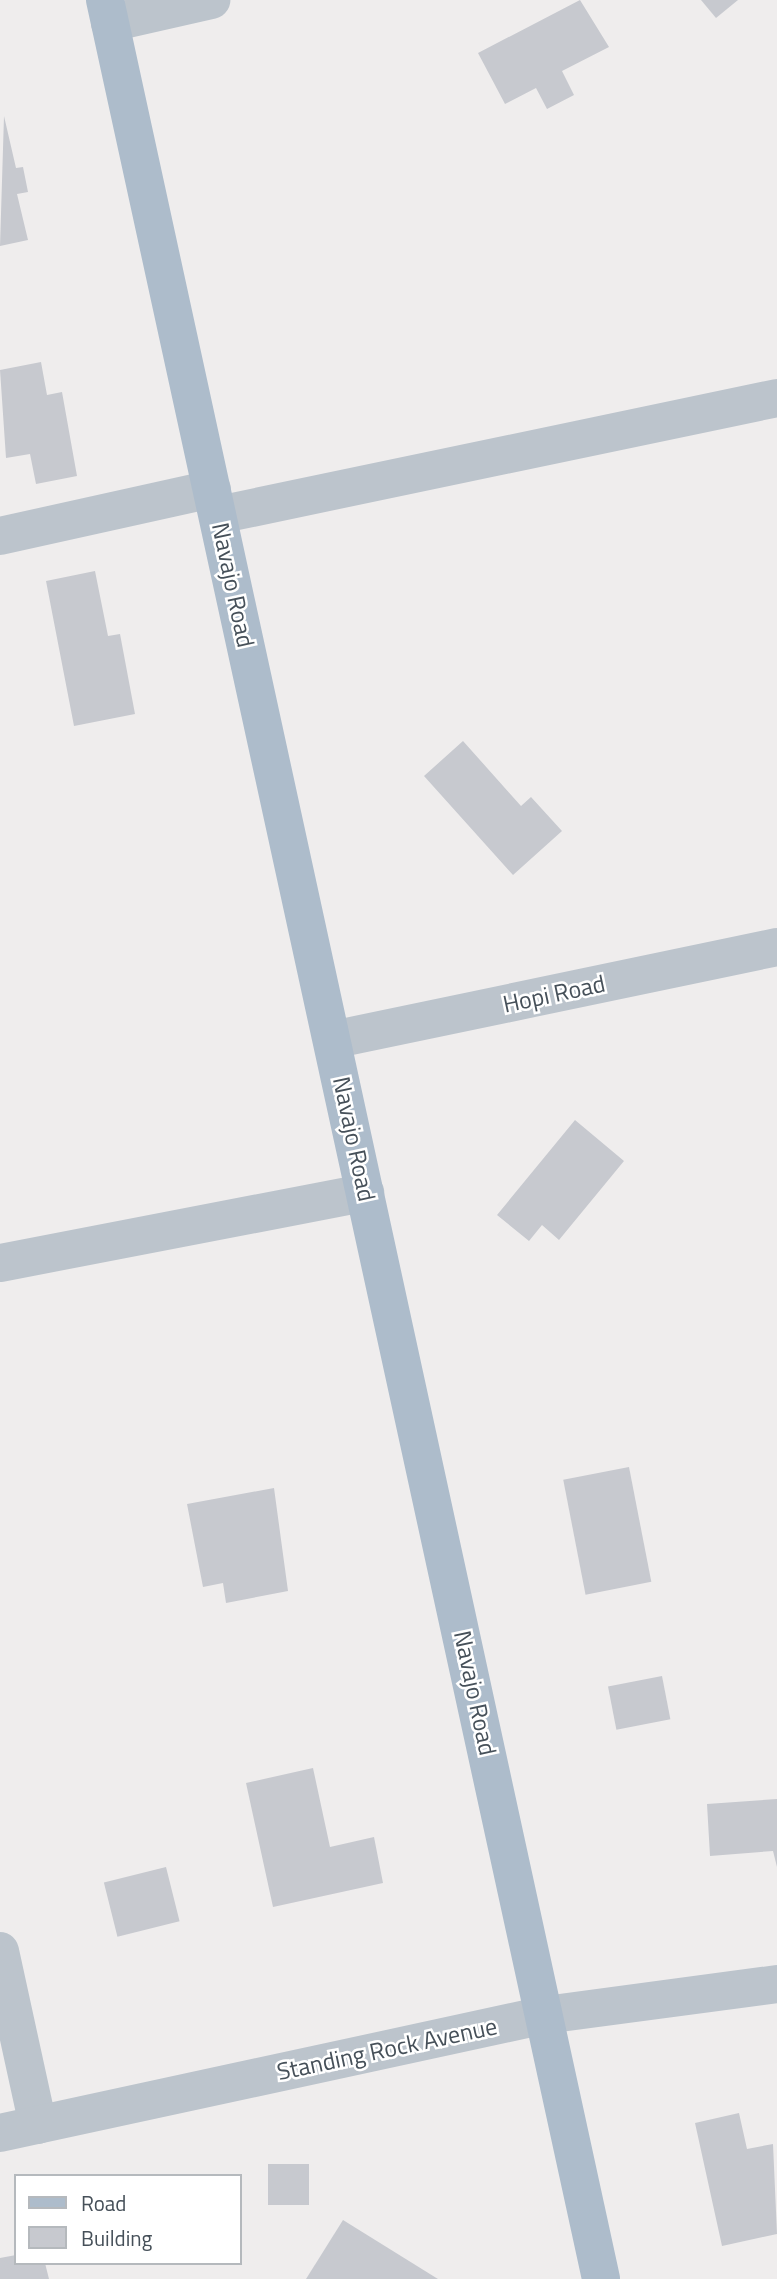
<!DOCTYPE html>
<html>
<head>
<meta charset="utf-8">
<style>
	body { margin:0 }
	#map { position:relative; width:777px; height:2279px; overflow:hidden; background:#efeded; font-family:"Titillium Web",sans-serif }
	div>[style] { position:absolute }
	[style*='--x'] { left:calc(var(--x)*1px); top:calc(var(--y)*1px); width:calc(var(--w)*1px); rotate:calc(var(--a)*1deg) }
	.building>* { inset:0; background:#c7c9cf; transform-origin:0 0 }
	.minor>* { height:38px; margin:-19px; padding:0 19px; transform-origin:19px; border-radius:19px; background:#bcc4cc }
	.major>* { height:38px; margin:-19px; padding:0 19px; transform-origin:19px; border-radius:19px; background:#adbccb }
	span { translate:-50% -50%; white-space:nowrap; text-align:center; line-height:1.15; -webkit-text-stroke:5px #fff; paint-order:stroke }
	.street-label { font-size:24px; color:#465059 }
	.legend { position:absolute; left:14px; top:2174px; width:228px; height:91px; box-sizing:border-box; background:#fff; border:2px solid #b5b9bd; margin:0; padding:9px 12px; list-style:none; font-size:21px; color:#465059 }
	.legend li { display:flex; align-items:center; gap:14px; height:35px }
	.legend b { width:35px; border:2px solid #b5b9bd }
</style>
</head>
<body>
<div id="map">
	<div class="building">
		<i style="clip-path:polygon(580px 0,609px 47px,562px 71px,574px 95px,547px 109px,536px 88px,505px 104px,478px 53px)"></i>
		<i style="clip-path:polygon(701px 0,738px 0,716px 18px)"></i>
		<i style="clip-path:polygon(4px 116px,16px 168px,23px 167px,28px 192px,17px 194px,28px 240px,0 246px)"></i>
		<i style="clip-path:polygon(41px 362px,47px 395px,62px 392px,77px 476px,36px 484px,30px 454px,6px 458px,0 370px)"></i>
		<i style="clip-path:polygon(95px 571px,108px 636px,120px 634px,135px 714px,74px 726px,46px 581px)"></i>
		<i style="clip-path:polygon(463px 741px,521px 806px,531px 797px,562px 831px,513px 875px,424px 776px)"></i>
		<i style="clip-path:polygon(575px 1120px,624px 1161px,559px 1240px,542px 1225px,529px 1241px,497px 1215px)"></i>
		<i style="left:629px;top:1467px;width:117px;height:67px;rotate:79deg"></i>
		<i style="clip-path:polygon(274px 1488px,288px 1591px,226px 1603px,223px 1583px,203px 1587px,187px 1504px)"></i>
		<i style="left:662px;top:1676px;width:44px;height:55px;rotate:79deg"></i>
		<i style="clip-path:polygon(313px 1768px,330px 1847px,374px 1837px,383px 1883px,273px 1907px,246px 1783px)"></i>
		<i style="clip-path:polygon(777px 1799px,777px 1867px,773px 1851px,710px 1856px,707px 1804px)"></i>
		<i style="left:166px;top:1867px;width:56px;height:64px;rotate:76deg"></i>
		<i style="clip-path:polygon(739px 2113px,747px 2149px,773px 2144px,777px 2234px,722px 2246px,695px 2123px)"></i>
		<i style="left:268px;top:2164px;width:41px;height:41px"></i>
		<i style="clip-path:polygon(343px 2220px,438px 2279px,306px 2279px)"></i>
		<i style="clip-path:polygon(16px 2255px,16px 2263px,45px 2263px,49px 2279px,0 2279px,0 2258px)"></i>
	</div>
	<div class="minor">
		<i style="--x:110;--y:23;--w:104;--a:-12.8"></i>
		<i style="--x:218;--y:515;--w:571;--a:-11.82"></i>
		<i style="--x:0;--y:536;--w:217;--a:-12.5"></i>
		<i style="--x:332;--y:1040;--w:455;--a:-11.8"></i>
		<i style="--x:0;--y:1263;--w:372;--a:-10.9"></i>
		<i style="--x:0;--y:1951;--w:178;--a:77.7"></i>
		<i style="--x:0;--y:2133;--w:558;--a:-12.22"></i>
		<i style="--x:545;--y:2015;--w:234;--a:-7.6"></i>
	</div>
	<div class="major">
		<i style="--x:105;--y:0;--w:2332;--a:77.72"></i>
	</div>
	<div class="street-label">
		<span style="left:233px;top:585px;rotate:78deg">Navajo Road</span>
		<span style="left:554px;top:994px;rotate:-12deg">Hopi Road</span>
		<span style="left:354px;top:1139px;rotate:78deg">Navajo Road</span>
		<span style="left:475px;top:1693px;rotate:78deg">Navajo Road</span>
		<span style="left:387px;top:2049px;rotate:-12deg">Standing Rock Avenue</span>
	</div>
	<ul class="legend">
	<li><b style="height:9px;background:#adbccb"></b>Road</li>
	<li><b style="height:19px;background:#c7c9cf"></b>Building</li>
	</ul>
</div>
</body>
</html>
